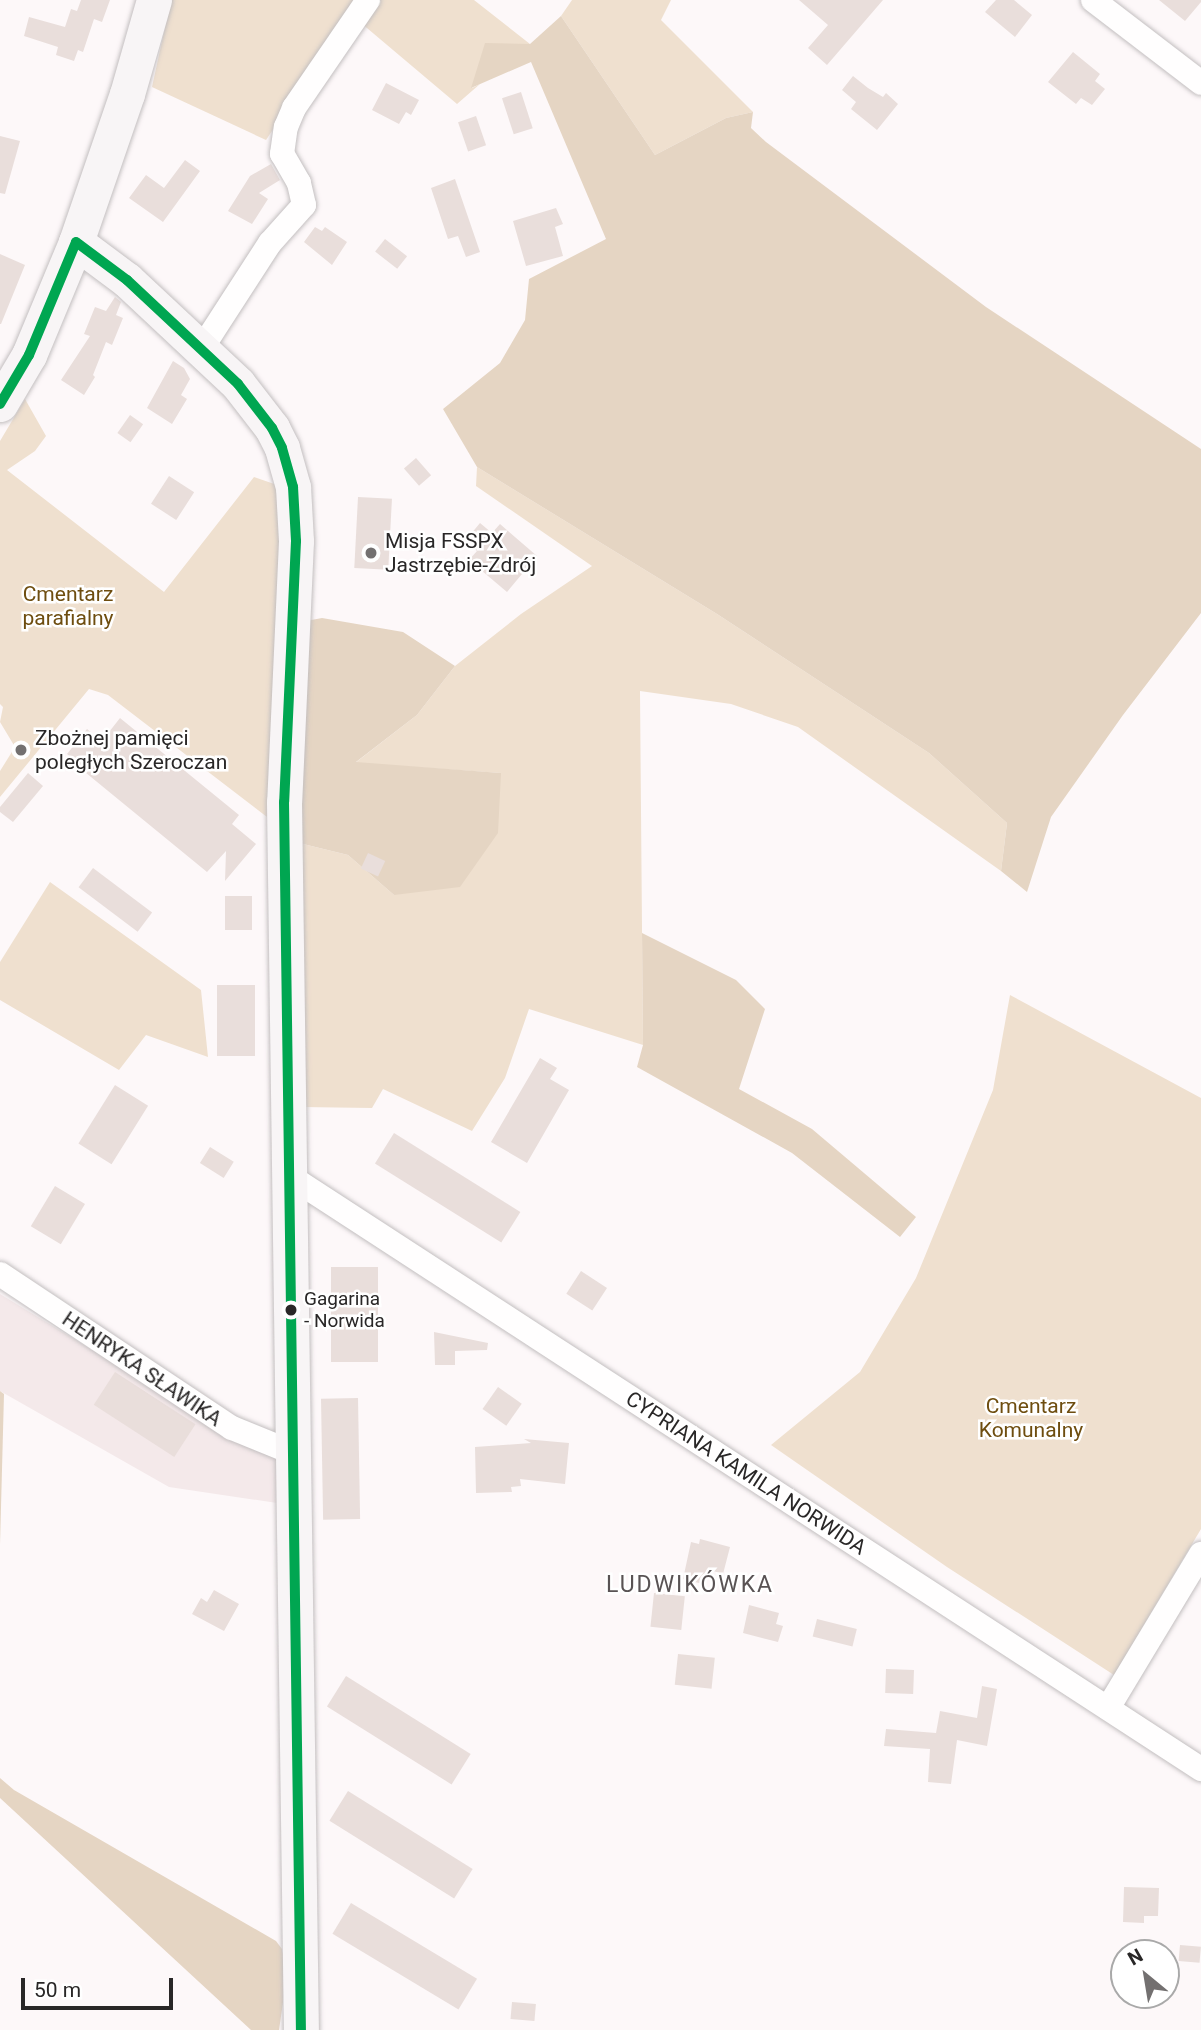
<!DOCTYPE html>
<html>
<head>
<meta charset="utf-8">
<style>
	body { margin:0 }
	#map { position:relative; width:1201px; height:2030px; overflow:hidden; background:#fdf8f9; font-family:Roboto,sans-serif }
	div>[style] { position:absolute }
	[style*='--x'] { left:calc(var(--x)*1px); top:calc(var(--y)*1px); width:calc(var(--w)*1px); rotate:calc(var(--a)*1deg) }
	.built>* { inset:0; background:#f4e9ea }
	.green>* { inset:0; background:#efe0cf }
	.forest>* { inset:0; background:#e5d5c3 }
	.building>* { inset:0; background:#e9dedb; transform-origin:0 0 }
	.roads { filter:drop-shadow(0 0 2px #c3bfc0) drop-shadow(0 0 2px #c3bfc0) }
	.street>* { height:24px; margin:-12px; padding:0 12px; transform-origin:12px; border-radius:12px; background:#fffefe }
	.secondary>* { height:35px; margin:-17.5px; padding:0 17.5px; transform-origin:17.5px; border-radius:17.5px; background:#f8f5f6 }
	.bus-1>* { height:10px; margin:-5px; padding:0 5px; transform-origin:5px; border-radius:5px; background:#00a651 }
	.dots>* { width:19px; height:19px; translate:-50% -50%; box-sizing:border-box; border:4px solid #fff; border-radius:50% }
	span { translate:-50% -50%; white-space:nowrap; text-align:center; line-height:1.15; -webkit-text-stroke:5px #fff; paint-order:stroke }
	.bus-label { font-size:19px; color:#292727 }
	.left { translate:0 -50%; text-align:left }
	.poi-label { font-size:21px; color:#292727 }
	.park-label { font-size:21px; color:#6e4d0f }
	.street-label { font-size:21px; color:#292727 }
	.neighbourhood-label { font-size:23px; color:#595354; letter-spacing:2px }
	.north { position:absolute; left:1110px; top:1939px; width:70px; height:70px; box-sizing:border-box; background:#fff; border:2px solid #a9a9a9; border-radius:50%; rotate:330deg; font-size:19px; font-weight:700; line-height:28px; text-align:center; color:#292727 }
	.north::after { content:''; display:block; margin:auto; width:24px; height:32px; background:#737070; clip-path:polygon(50% 0,100% 100%,50% 72%,0 100%) }
	.scale { position:absolute; left:21px; top:1978px; width:152px; height:32px; box-sizing:border-box; border:4px solid #292727; border-top:0; padding-left:9px; font-size:21px; line-height:24px; white-space:nowrap; color:#292727; -webkit-text-stroke:5px #fff; paint-order:stroke }
</style>
</head>
<body>
<div id="map">
	<div class="built">
		<i style="clip-path:polygon(0 1294px,240px 1440px,281px 1460px,277px 1503px,169px 1487px,0 1391px)"></i>
	</div>
	<div class="green">
		<i style="clip-path:polygon(171px 0,359px 0,266px 140px,152px 87px)"></i>
		<i style="clip-path:polygon(379px 0,474px 0,530px 44px,486px 44px,472px 88px,480px 84px,457px 104px,361px 23px)"></i>
		<i style="clip-path:polygon(572px 0,671px 0,661px 20px,753px 112px,726px 118px,655px 155px,561px 16px)"></i>
		<i style="clip-path:polygon(25px 399px,46px 436px,35px 451px,7px 470px,164px 592px,254px 477px,280px 486px,285px 522px,267px 817px,108px 695px,89px 689px,0 797px,0 771px,15px 747px,0 722px,3px 707px,0 704px,0 441px)"></i>
		<i style="clip-path:polygon(477px 467px,717px 614px,929px 753px,1007px 823px,1001px 871px,798px 727px,731px 704px,640px 691px,643px 1045px,529px 1009px,505px 1078px,472px 1131px,383px 1089px,372px 1108px,301px 1107px,295px 842px,348px 855px,394px 895px,501px 773px,355px 763px,417px 715px,455px 666px,521px 614px,592px 566px,476px 486px)"></i>
		<i style="clip-path:polygon(50px 882px,201px 990px,208px 1057px,146px 1035px,119px 1070px,0 1000px,0 962px)"></i>
		<i style="clip-path:polygon(1010px 995px,1201px 1098px,1201px 1529px,1114px 1675px,947px 1567px,771px 1445px,860px 1372px,916px 1278px,993px 1090px)"></i>
	</div>
	<div class="forest">
		<i style="clip-path:polygon(561px 16px,655px 155px,726px 118px,753px 112px,751px 128px,766px 142px,986px 307px,1201px 449px,1201px 613px,1123px 715px,1051px 817px,1027px 892px,1001px 871px,1007px 823px,929px 753px,717px 614px,477px 467px,443px 409px,500px 363px,525px 320px,529px 279px,606px 239px,531px 62px,471px 88px,485px 43px,530px 44px)"></i>
		<i style="clip-path:polygon(322px 618px,403px 632px,455px 666px,417px 715px,356px 762px,501px 773px,498px 833px,460px 887px,394px 895px,348px 855px,295px 842px,306px 621px)"></i>
		<i style="clip-path:polygon(642px 933px,736px 980px,765px 1009px,739px 1089px,812px 1129px,916px 1217px,900px 1237px,792px 1153px,637px 1067px,643px 1045px)"></i>
		<i style="clip-path:polygon(0 1391px,4px 1394px,0 1545px)"></i>
		<i style="clip-path:polygon(0 1778px,14px 1790px,276px 1941px,282px 1949px,287px 1975px,279px 2030px,251px 2030px,0 1798px)"></i>
	</div>
	<div class="building">
		<i style="clip-path:polygon(81px 0,110px 0,102px 22px,94px 19px,83px 52px,78px 50px,74px 61px,56px 55px,58px 47px,24px 36px,29px 17px,65px 27px,71px 9px,77px 11px)"></i>
		<i style="clip-path:polygon(799px 0,883px 0,827px 65px,808px 48px,828px 25px)"></i>
		<i style="clip-path:polygon(996px 0,1014px 0,1032px 15px,1015px 37px,985px 12px)"></i>
		<i style="clip-path:polygon(1159px 0,1201px 0,1201px 2px,1185px 21px)"></i>
		<i style="clip-path:polygon(1073px 52px,1100px 74px,1095px 81px,1105px 89px,1092px 105px,1081px 98px,1076px 104px,1048px 82px)"></i>
		<i style="clip-path:polygon(853px 76px,868px 88px,883px 97px,886px 93px,898px 104px,877px 130px,851px 109px,856px 102px,842px 90px)"></i>
		<i style="clip-path:polygon(386px 83px,419px 100px,411px 115px,406px 112px,399px 124px,372px 110px)"></i>
		<i style="left:521px;top:92px;width:38px;height:20px;rotate:72deg"></i>
		<i style="left:476px;top:116px;width:31px;height:19px;rotate:71deg"></i>
		<i style="clip-path:polygon(0 136px,20px 141px,5px 194px,0 193px)"></i>
		<i style="clip-path:polygon(185px 160px,200px 171px,163px 222px,129px 198px,146px 175px,164px 188px)"></i>
		<i style="clip-path:polygon(271px 164px,280px 180px,259px 193px,268px 199px,252px 224px,228px 211px,250px 176px)"></i>
		<i style="clip-path:polygon(455px 179px,480px 252px,466px 257px,458px 236px,448px 239px,431px 188px)"></i>
		<i style="clip-path:polygon(556px 208px,563px 224px,555px 227px,563px 256px,526px 266px,513px 221px)"></i>
		<i style="clip-path:polygon(315px 227px,322px 231px,325px 227px,347px 242px,332px 265px,304px 242px)"></i>
		<i style="left:385px;top:239px;width:28px;height:16px;rotate:38deg"></i>
		<i style="clip-path:polygon(0 254px,25px 265px,1px 324px,0 324px)"></i>
		<i style="clip-path:polygon(115px 297px,121px 302px,116px 315px,123px 318px,112px 345px,106px 342px,93px 375px,95px 377px,84px 395px,61px 380px,90px 336px,84px 334px,95px 307px,106px 311px)"></i>
		<i style="clip-path:polygon(173px 361px,184px 368px,190px 379px,181px 395px,187px 399px,172px 424px,147px 408px)"></i>
		<i style="left:130px;top:415px;width:16px;height:22px;rotate:35deg"></i>
		<i style="left:416px;top:458px;width:23px;height:16px;rotate:49deg"></i>
		<i style="left:169px;top:476px;width:30px;height:33px;rotate:33deg"></i>
		<i style="left:358px;top:497px;width:34px;height:71px;rotate:3deg"></i>
		<i style="clip-path:polygon(480px 523px,492px 533px,500px 524px,537px 556px,507px 592px,469px 560px,477px 551px,465px 541px)"></i>
		<i style="clip-path:polygon(120px 718px,239px 815px,232px 824px,256px 844px,225px 881px,226px 851px,207px 872px,80px 768px,82px 766px,67px 754px,87px 729px,102px 741px)"></i>
		<i style="clip-path:polygon(28px 773px,43px 786px,13px 822px,0 812px,0 807px)"></i>
		<i style="left:368px;top:853px;width:19px;height:17px;rotate:25deg"></i>
		<i style="left:93px;top:868px;width:74px;height:24px;rotate:37deg"></i>
		<i style="left:225px;top:896px;width:27px;height:34px"></i>
		<i style="left:217px;top:985px;width:38px;height:71px"></i>
		<i style="clip-path:polygon(540px 1058px,557px 1068px,550px 1079px,569px 1090px,527px 1163px,491px 1142px)"></i>
		<i style="left:115px;top:1085px;width:39px;height:69px;rotate:32deg"></i>
		<i style="left:394px;top:1133px;width:149px;height:36px;rotate:32deg"></i>
		<i style="left:210px;top:1147px;width:28px;height:19px;rotate:32deg"></i>
		<i style="left:55px;top:1186px;width:35px;height:47px;rotate:31deg"></i>
		<i style="left:331px;top:1267px;width:47px;height:95px"></i>
		<i style="left:581px;top:1271px;width:31px;height:27px;rotate:33deg"></i>
		<i style="clip-path:polygon(434px 1332px,488px 1343px,487px 1350px,455px 1351px,455px 1365px,435px 1365px)"></i>
		<i style="left:115px;top:1372px;width:96px;height:39px;rotate:33deg"></i>
		<i style="left:498px;top:1387px;width:29px;height:27px;rotate:35deg"></i>
		<i style="left:358px;top:1398px;width:121px;height:37px;rotate:89deg"></i>
		<i style="clip-path:polygon(524px 1439px,569px 1443px,565px 1484px,520px 1479px,521px 1486px,511px 1487px,512px 1492px,476px 1493px,475px 1447px,531px 1443px)"></i>
		<i style="clip-path:polygon(700px 1539px,730px 1547px,723px 1574px,707px 1569px,703px 1584px,683px 1579px,691px 1542px,699px 1544px)"></i>
		<i style="clip-path:polygon(214px 1590px,239px 1604px,224px 1631px,192px 1614px,201px 1598px,207px 1602px)"></i>
		<i style="left:654px;top:1593px;width:31px;height:34px;rotate:6deg"></i>
		<i style="clip-path:polygon(749px 1605px,779px 1613px,776px 1624px,783px 1626px,778px 1642px,743px 1633px)"></i>
		<i style="left:817px;top:1619px;width:41px;height:18px;rotate:14deg"></i>
		<i style="left:678px;top:1654px;width:37px;height:31px;rotate:6deg"></i>
		<i style="left:886px;top:1669px;width:28px;height:24px;rotate:2deg"></i>
		<i style="left:346px;top:1676px;width:147px;height:36px;rotate:32deg"></i>
		<i style="clip-path:polygon(982px 1686px,997px 1689px,987px 1746px,957px 1740px,951px 1784px,928px 1782px,930px 1749px,884px 1746px,886px 1729px,936px 1733px,940px 1711px,977px 1718px)"></i>
		<i style="left:348px;top:1791px;width:147px;height:35px;rotate:32deg"></i>
		<i style="clip-path:polygon(1124px 1887px,1159px 1888px,1158px 1916px,1144px 1916px,1144px 1923px,1123px 1922px)"></i>
		<i style="left:351px;top:1903px;width:147px;height:36px;rotate:31deg"></i>
		<i style="left:1180px;top:1945px;width:21px;height:16px;rotate:5deg"></i>
		<i style="left:512px;top:2002px;width:24px;height:17px;rotate:5deg"></i>
	</div>
	<div class="roads">
		<div class="street">
			<i style="--x:1093;--y:0;--w:136;--a:37.5"></i>
			<i style="--x:202;--y:348;--w:125;--a:-57.1"></i>
			<i style="--x:270;--y:243;--w:51;--a:-48.2"></i>
			<i style="--x:304;--y:205;--w:23;--a:-103"></i>
			<i style="--x:299;--y:183;--w:34;--a:-120"></i>
			<i style="--x:282;--y:154;--w:27;--a:-82"></i>
			<i style="--x:286;--y:127;--w:21;--a:-67"></i>
			<i style="--x:294;--y:108;--w:131;--a:-55.6"></i>
			<i style="--x:291;--y:1177;--w:1086;--a:33.05"></i>
			<i style="--x:0;--y:1274;--w:278;--a:33.6"></i>
			<i style="--x:232;--y:1428;--w:64;--a:22.1"></i>
			<i style="--x:1108;--y:1708;--w:180;--a:-58.9"></i>
		</div>
		<div class="secondary">
			<i style="--x:76;--y:242;--w:64;--a:36.7"></i>
			<i style="--x:127;--y:280;--w:152;--a:43.1"></i>
			<i style="--x:238;--y:384;--w:56;--a:52.3"></i>
			<i style="--x:272;--y:428;--w:22;--a:63"></i>
			<i style="--x:282;--y:448;--w:41;--a:74.2"></i>
			<i style="--x:293;--y:487;--w:54;--a:86.8"></i>
			<i style="--x:296;--y:541;--w:261;--a:92.6"></i>
			<i style="--x:284;--y:802;--w:1228;--a:89.21"></i>
			<i style="--x:0;--y:404;--w:57;--a:-59.4"></i>
			<i style="--x:29;--y:355;--w:122;--a:-67.4"></i>
			<i style="--x:76;--y:242;--w:157;--a:-71"></i>
			<i style="--x:127;--y:94;--w:98;--a:-74"></i>
		</div>
	</div>
	<div class="bus-1">
		<i style="--x:0;--y:404;--w:57;--a:-59.4"></i>
		<i style="--x:29;--y:355;--w:122;--a:-67.4"></i>
		<i style="--x:76;--y:242;--w:64;--a:36.7"></i>
		<i style="--x:127;--y:280;--w:152;--a:43.1"></i>
		<i style="--x:238;--y:384;--w:56;--a:52.3"></i>
		<i style="--x:272;--y:428;--w:22;--a:63"></i>
		<i style="--x:282;--y:448;--w:41;--a:74.2"></i>
		<i style="--x:293;--y:487;--w:54;--a:86.8"></i>
		<i style="--x:296;--y:541;--w:261;--a:92.6"></i>
		<i style="--x:284;--y:802;--w:1228;--a:89.21"></i>
	</div>
	<div class="dots">
		<i style="left:371px;top:553px;background:#737070"></i>
		<i style="left:21px;top:750px;background:#737070"></i>
		<i style="left:291px;top:1310px;background:#292727"></i>
	</div>
	<div class="bus-label">
		<span class="left" style="left:304px;top:1310px">Gagarina<br>- Norwida</span>
	</div>
	<div class="poi-label">
		<span class="left" style="left:385px;top:553px">Misja FSSPX<br>Jastrzębie-Zdrój</span>
		<span class="left" style="left:35px;top:750px">Zbożnej pamięci<br>poległych Szeroczan</span>
	</div>
	<div class="park-label">
		<span style="left:68px;top:606px">Cmentarz<br>parafialny</span>
		<span style="left:1031px;top:1418px">Cmentarz<br>Komunalny</span>
	</div>
	<div class="street-label">
		<span style="left:142px;top:1369px;rotate:34deg">HENRYKA SŁAWIKA</span>
		<span style="left:746px;top:1473px;rotate:33deg">CYPRIANA KAMILA NORWIDA</span>
	</div>
	<div class="neighbourhood-label">
		<span style="left:690px;top:1585px">LUDWIKÓWKA</span>
	</div>
	<div class="north">N</div>
	<div class="scale">50 m</div>
</div>
</body>
</html>
